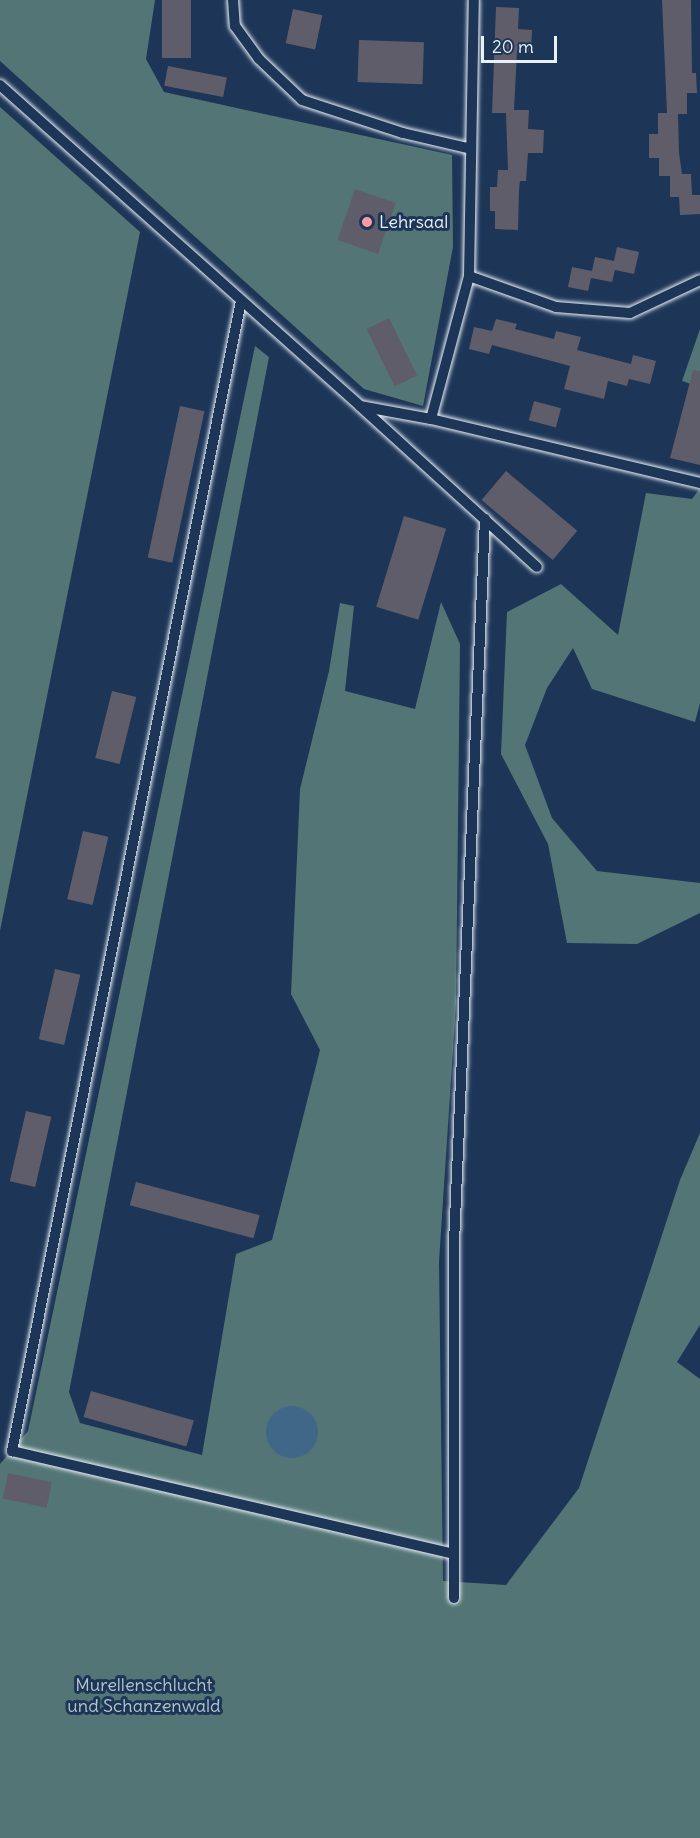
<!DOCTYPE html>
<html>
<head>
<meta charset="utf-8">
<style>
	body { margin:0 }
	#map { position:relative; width:700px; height:1838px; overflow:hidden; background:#1d3557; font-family:Delius,sans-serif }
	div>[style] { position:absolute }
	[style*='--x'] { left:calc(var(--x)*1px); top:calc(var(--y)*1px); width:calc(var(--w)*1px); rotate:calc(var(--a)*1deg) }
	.green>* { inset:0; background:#547575 }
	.water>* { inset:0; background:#406788 }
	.round { border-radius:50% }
	.building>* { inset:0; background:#605d6a; transform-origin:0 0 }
	.roads { filter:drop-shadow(0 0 2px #e8f1f8) drop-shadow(0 0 2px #e8f1f8) }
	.lane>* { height:10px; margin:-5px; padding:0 5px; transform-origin:5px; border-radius:5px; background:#1d3557 }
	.dots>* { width:16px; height:16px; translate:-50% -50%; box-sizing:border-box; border:3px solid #1d3557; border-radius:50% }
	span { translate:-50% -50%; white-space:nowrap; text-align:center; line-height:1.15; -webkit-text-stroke:6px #1d3557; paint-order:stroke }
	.poi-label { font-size:18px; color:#e8f1f8 }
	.left { translate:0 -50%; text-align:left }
	.park-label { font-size:18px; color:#b4c6ca }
	.scale { position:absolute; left:481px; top:36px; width:76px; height:27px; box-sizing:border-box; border:3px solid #e8f1f8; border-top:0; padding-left:8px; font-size:18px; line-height:21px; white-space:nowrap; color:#e8f1f8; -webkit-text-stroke:4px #1d3557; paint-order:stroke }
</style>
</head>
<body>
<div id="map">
	<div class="green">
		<i style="clip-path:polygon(0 0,155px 0,146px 59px,164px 92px,452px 155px,453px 247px,423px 406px,364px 389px,0 61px)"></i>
		<i style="clip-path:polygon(0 107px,140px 232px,0 931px)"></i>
		<i style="clip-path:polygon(700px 329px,700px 387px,682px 381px)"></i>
		<i style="clip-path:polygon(255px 346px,269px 357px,69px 1392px,80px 1423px,202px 1455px,236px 1254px,272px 1240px,320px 1050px,291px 994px,300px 789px,329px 671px,340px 603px,354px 606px,345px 691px,415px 709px,441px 602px,460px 644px,456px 1003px,439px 1262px,443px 1581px,506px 1585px,579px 1488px,680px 1180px,700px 1133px,700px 1325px,677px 1362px,700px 1379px,700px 1838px,0 1838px,0 1464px,28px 1431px)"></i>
		<i style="clip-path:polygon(700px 488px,700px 703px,695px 722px,592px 689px,573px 648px,547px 688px,525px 745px,552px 818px,597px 871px,700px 883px,700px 913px,637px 944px,567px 943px,548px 844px,501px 754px,507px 612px,561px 584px,618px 635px,646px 493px,692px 499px)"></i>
	</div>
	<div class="water">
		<i class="round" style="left:266px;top:1406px;width:52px;height:52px"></i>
	</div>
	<div class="building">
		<i style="left:162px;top:0;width:29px;height:58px"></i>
		<i style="clip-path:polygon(662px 0,691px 0,692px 73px,696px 73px,697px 93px,687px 93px,687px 114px,678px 114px,679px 153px,682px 174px,691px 174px,692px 195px,700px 195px,700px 214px,680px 215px,679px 197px,670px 197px,670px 176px,659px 176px,659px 158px,649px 158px,649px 134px,658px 134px,658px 113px,667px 113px)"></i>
		<i style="clip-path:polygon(496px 7px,519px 8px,518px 29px,532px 30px,531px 51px,517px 51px,514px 110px,529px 110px,528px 129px,544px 130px,543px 153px,528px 153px,526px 181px,520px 181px,519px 190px,518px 230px,495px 229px,495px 211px,490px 211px,490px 187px,497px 187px,498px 170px,508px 170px,506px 113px,492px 113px)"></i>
		<i style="left:293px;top:9px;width:30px;height:35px;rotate:12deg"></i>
		<i style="left:359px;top:40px;width:65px;height:42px;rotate:2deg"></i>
		<i style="left:168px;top:66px;width:60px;height:20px;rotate:11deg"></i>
		<i style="left:355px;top:189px;width:43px;height:54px;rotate:19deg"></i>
		<i style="clip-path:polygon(617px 247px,639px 252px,634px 274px,615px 270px,612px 282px,591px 278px,588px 291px,568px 287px,572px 267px,592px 271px,595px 257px,614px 261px)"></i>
		<i style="left:389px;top:318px;width:64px;height:25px;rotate:64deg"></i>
		<i style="clip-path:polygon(496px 319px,517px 324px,515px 329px,554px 339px,556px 331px,581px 337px,577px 350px,631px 364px,633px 355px,656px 361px,650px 384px,629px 379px,627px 386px,608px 381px,604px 399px,564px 389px,570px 366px,492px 345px,489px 354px,469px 349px,474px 327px,492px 331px)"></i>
		<i style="clip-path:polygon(693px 370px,700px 371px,700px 465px,670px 458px)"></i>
		<i style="left:534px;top:401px;width:28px;height:20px;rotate:15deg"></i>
		<i style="left:180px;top:406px;width:25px;height:155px;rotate:12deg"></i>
		<i style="left:506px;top:471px;width:93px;height:38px;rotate:40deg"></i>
		<i style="left:404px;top:516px;width:44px;height:95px;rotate:17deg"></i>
		<i style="left:112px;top:691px;width:25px;height:69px;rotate:14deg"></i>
		<i style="left:83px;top:831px;width:26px;height:70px;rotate:13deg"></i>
		<i style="left:55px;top:969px;width:26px;height:72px;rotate:13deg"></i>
		<i style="left:26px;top:1111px;width:26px;height:72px;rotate:13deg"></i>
		<i style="left:136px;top:1182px;width:128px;height:24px;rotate:15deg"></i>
		<i style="left:91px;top:1391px;width:107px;height:27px;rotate:16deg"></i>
		<i style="left:8px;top:1473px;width:45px;height:26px;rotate:12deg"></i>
	</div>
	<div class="roads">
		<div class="lane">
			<i style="--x:233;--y:0;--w:26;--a:86"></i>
			<i style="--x:235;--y:26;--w:41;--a:54"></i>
			<i style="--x:259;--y:59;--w:59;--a:43.6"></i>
			<i style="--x:302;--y:100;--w:106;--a:18.1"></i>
			<i style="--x:403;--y:133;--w:70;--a:13.2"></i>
			<i style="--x:0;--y:85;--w:482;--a:41.7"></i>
			<i style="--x:360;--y:406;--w:72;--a:10.4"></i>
			<i style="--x:431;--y:419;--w:277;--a:13.4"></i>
			<i style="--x:469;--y:276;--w:92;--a:19.6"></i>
			<i style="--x:556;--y:307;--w:74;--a:4.6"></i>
			<i style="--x:630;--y:313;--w:77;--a:-25.2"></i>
			<i style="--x:241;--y:301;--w:1173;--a:101.26"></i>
			<i style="--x:12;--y:1451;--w:453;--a:13.1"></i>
			<i style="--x:360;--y:406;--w:239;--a:42.3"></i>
			<i style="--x:431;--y:419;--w:148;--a:-75.1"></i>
			<i style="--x:469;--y:276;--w:276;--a:-89"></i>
			<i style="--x:454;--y:1598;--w:355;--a:-90"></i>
			<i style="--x:454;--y:1243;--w:725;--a:-87.55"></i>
		</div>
	</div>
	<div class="dots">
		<i style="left:367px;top:222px;background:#ff9aa2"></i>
	</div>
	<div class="poi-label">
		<span class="left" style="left:379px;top:222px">Lehrsaal</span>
	</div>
	<div class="park-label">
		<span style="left:144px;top:1696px">Murellenschlucht<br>und Schanzenwald</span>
	</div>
	<div class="scale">20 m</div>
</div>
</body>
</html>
